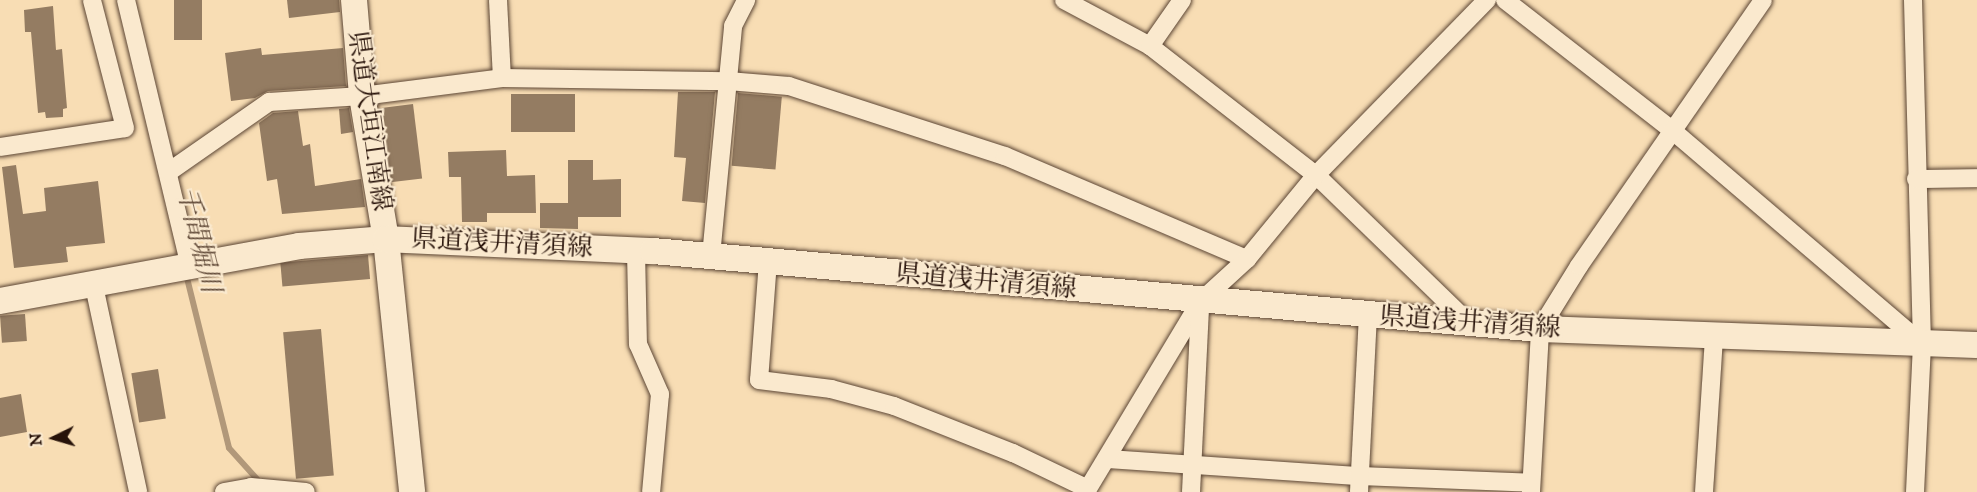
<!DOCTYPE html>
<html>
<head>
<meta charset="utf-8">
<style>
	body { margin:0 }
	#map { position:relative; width:1977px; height:492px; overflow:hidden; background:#f8ddb4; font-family:"IM FELL DW Pica","Noto Serif JP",serif }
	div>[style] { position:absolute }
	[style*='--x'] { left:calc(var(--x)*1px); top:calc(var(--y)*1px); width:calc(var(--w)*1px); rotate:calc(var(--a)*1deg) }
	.stream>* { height:6px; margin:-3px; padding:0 3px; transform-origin:3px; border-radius:3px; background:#b1987a }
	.building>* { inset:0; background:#947c62; transform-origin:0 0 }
	.roads { filter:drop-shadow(0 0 2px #5b4534) drop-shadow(0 0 2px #5b4534) }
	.street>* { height:18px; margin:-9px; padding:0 9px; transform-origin:9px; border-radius:9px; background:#fae9ce }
	.secondary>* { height:26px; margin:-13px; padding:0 13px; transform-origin:13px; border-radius:13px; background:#fae9ce }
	span { translate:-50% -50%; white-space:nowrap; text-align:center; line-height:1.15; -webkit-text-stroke:4.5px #fae9ce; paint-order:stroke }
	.street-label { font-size:26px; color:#271209 }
	.water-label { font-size:27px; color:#654e3c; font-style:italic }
	.north { position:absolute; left:24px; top:408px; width:60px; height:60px; -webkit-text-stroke:4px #fae9ce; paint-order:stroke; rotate:265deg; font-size:16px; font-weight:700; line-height:24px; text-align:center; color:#271209 }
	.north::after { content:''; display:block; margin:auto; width:21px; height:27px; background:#271209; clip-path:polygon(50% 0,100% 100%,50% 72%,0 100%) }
</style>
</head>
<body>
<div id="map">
	<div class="stream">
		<i style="--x:186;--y:274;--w:179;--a:76.1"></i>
		<i style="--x:229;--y:448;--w:42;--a:47.9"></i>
	</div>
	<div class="building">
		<i style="left:174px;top:0;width:28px;height:40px"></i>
		<i style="clip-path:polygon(287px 0,339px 0,340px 12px,289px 18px)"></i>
		<i style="clip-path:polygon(53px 6px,56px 50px,62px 49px,67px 108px,63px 109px,63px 117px,46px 118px,45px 112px,38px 113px,31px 32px,25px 32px,24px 10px)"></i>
		<i style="clip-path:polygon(261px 48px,262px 55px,343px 48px,346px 86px,268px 91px,255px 98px,231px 101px,225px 53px)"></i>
		<i style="clip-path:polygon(678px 92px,715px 92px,705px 203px,682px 201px,686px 158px,674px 157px)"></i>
		<i style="left:738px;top:93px;width:44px;height:73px;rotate:5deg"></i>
		<i style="left:511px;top:94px;width:64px;height:38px"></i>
		<i style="left:413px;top:104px;width:75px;height:34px;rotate:83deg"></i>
		<i style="clip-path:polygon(349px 108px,353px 132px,341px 134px,339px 109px)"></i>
		<i style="clip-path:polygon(298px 111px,303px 146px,310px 144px,315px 186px,361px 179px,365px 207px,282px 214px,277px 179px,267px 181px,259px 123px,273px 113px)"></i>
		<i style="clip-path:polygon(506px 150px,507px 176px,535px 175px,536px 213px,487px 213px,487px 222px,462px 222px,461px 177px,449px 177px,448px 152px)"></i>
		<i style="clip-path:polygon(568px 160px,593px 160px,593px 180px,621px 179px,621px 217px,578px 217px,578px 229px,540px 228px,540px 203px,568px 203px)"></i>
		<i style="clip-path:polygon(16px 165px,23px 214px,46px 211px,44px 188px,98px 181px,105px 243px,66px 247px,68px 262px,14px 268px,2px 167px)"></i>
		<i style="left:368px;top:255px;width:24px;height:88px;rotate:85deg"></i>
		<i style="left:25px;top:314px;width:27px;height:25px;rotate:86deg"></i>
		<i style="left:321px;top:329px;width:147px;height:38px;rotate:85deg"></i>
		<i style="left:158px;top:369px;width:50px;height:27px;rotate:81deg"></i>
		<i style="clip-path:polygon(21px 394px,27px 432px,0 437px,0 398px)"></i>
	</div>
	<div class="roads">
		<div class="street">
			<i style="--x:126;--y:0;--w:275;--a:76.5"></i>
			<i style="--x:498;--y:0;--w:78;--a:87.1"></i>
			<i style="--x:1064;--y:0;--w:98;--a:28.1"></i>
			<i style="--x:1150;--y:46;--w:210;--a:37.9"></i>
			<i style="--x:1316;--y:175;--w:214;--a:44.1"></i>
			<i style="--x:1505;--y:0;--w:213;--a:37.9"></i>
			<i style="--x:1673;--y:131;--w:328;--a:40.5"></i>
			<i style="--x:1913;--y:0;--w:344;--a:88.5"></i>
			<i style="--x:1922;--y:344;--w:148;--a:92.7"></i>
			<i style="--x:1150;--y:46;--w:56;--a:-55.2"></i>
			<i style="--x:0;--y:147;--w:126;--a:-8.6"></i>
			<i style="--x:125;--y:128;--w:132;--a:-104.5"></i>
			<i style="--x:170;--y:171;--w:121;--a:-34.9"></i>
			<i style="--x:269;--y:102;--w:93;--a:-3.7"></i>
			<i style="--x:362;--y:96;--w:141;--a:-7.3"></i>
			<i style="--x:502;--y:78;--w:226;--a:0.8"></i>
			<i style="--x:728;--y:81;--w:61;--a:4.7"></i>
			<i style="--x:789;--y:86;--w:227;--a:18"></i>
			<i style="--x:1005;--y:156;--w:263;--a:23.1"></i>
			<i style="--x:1916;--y:179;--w:61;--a:-0.9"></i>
			<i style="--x:636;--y:251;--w:93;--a:88.8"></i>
			<i style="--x:638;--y:344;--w:55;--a:66.3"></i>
			<i style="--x:660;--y:394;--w:98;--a:95.2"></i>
			<i style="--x:711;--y:256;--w:231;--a:-84.5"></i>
			<i style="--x:733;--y:26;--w:29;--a:-63"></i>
			<i style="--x:768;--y:261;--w:119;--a:94.3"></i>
			<i style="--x:759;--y:380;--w:73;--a:7.1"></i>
			<i style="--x:831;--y:389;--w:65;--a:15.1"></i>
			<i style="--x:894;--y:406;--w:128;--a:21.6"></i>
			<i style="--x:1013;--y:453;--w:83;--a:25.6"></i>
			<i style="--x:94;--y:286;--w:211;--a:77.9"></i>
			<i style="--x:1108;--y:459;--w:253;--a:3.9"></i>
			<i style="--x:1360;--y:476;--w:171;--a:2.3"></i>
			<i style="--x:224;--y:492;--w:27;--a:-10"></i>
			<i style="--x:251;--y:487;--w:55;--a:5.2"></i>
			<i style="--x:1086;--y:492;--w:222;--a:-59"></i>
			<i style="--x:1200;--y:302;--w:64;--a:-42.5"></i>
			<i style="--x:1247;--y:259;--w:109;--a:-50.6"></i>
			<i style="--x:1316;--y:175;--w:245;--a:-45.7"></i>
			<i style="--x:1191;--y:492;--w:187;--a:-87.2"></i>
			<i style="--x:1359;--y:492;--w:177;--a:-87.1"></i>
			<i style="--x:1531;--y:492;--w:163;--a:-86.8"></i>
			<i style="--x:1540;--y:329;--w:74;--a:-58.2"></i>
			<i style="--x:1579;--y:266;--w:323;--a:-55.3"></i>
			<i style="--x:1704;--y:492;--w:155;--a:-86.3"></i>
		</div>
		<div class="secondary">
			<i style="--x:354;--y:0;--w:96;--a:85.2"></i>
			<i style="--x:362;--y:96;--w:145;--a:80.5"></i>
			<i style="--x:386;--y:239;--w:254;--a:84.1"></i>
			<i style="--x:0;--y:301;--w:304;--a:-10.4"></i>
			<i style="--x:299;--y:246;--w:87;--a:-4.6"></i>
			<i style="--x:386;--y:239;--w:267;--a:2.6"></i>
			<i style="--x:653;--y:251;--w:890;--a:5.03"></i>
			<i style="--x:1540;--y:329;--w:437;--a:2.1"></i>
		</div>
	</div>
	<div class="street-label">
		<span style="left:369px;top:121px;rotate:82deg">県道大垣江南線</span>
		<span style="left:502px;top:244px;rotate:3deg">県道浅井清須線</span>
		<span style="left:986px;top:282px;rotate:5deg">県道浅井清須線</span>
		<span style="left:1470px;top:323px;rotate:4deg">県道浅井清須線</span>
	</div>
	<div class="water-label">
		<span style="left:198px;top:240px;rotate:76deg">千間堀川</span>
	</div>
	<div class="north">N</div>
</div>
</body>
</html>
